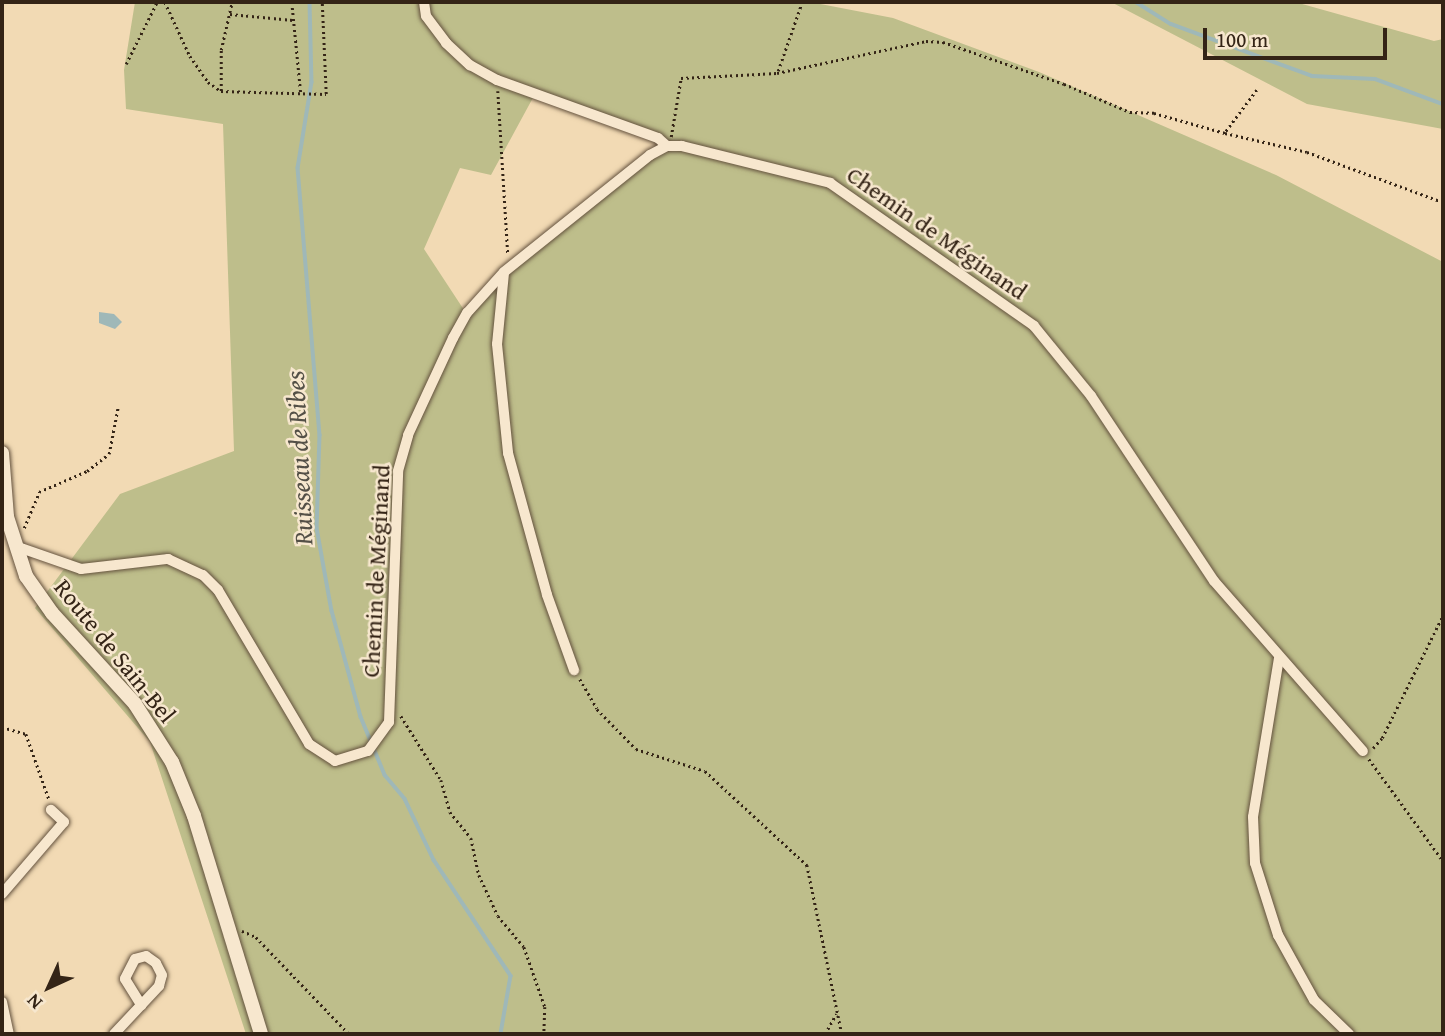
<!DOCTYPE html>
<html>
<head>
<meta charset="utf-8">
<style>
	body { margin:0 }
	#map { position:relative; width:1445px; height:1036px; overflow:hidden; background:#f2dab4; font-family:"Gentium Book Plus",serif }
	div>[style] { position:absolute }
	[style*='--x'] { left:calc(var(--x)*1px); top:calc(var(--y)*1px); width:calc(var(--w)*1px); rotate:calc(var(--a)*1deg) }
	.green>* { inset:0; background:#bebe8b }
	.water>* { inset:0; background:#9fb8b8 }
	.stream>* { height:3.5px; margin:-1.75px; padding:0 1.75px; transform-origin:1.75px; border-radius:1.75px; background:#9fb8b8 }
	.path>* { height:2.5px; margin-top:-1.25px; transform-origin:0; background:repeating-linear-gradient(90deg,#342416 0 2px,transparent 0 5.5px) }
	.roads { filter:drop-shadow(0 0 2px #64523e) drop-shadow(0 0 2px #64523e) }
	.minor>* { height:10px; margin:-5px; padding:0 5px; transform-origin:5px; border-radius:5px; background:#f7e7ce }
	.secondary>* { height:14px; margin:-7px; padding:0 7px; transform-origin:7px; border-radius:7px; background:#f7e7ce }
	span { translate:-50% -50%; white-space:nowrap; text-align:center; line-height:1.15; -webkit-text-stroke:5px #f7e7ce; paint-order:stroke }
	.street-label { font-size:24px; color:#342416 }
	.water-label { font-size:26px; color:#545047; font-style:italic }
	.frame { position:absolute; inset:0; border:4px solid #342416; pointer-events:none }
	.north { position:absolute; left:14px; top:952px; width:70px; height:70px; -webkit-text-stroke:5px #f7e7ce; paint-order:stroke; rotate:225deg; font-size:19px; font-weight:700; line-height:28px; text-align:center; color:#342416 }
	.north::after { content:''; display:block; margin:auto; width:24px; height:32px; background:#342416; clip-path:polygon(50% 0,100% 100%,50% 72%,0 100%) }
	.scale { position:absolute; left:1203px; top:28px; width:184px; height:32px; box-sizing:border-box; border:4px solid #342416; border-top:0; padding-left:9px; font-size:21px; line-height:24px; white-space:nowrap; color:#342416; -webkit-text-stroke:5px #f7e7ce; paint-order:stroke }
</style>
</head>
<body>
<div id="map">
	<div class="green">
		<i style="clip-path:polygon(evenodd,135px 2px,810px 2px,893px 18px,1039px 72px,1276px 175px,1443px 262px,1443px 1034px,246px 1034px,150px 742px,35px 608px,120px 494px,234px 451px,223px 124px,126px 109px,124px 70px,135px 2px,535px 94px,666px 146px,504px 272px,466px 313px,424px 249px,460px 168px,491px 175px,535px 94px)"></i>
		<i style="clip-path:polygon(1111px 2px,1295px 2px,1434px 41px,1443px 39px,1443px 129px,1307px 104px)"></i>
	</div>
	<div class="water">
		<i style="clip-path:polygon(99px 312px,114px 314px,122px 322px,115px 329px,99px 323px)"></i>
	</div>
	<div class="stream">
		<i style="--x:310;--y:2;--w:80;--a:88.6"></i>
		<i style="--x:312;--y:82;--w:87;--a:99.2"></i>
		<i style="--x:298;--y:168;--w:268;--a:85.3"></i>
		<i style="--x:320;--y:435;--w:93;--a:91.8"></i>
		<i style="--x:317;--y:528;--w:84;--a:79.8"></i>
		<i style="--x:332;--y:611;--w:110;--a:74.7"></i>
		<i style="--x:361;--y:717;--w:63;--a:67.5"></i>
		<i style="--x:385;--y:775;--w:31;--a:50"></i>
		<i style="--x:405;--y:799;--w:68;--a:64.6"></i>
		<i style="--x:434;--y:860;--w:139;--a:56.4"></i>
		<i style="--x:511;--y:976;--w:59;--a:99.8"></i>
		<i style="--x:1136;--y:2;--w:41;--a:32.2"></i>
		<i style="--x:1171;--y:24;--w:150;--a:20.2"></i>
		<i style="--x:1312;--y:76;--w:63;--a:2.7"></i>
		<i style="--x:1375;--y:79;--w:72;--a:20.2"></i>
	</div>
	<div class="path">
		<i style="--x:165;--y:2;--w:60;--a:65.2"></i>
		<i style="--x:190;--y:56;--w:32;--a:55"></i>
		<i style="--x:208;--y:82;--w:16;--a:35"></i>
		<i style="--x:221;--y:91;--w:105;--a:1.6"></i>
		<i style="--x:326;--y:94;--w:92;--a:-92.5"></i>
		<i style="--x:292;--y:2;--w:91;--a:84.4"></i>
		<i style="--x:230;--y:14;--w:63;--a:5.4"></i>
		<i style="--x:126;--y:64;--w:69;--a:-63.4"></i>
		<i style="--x:778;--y:71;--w:73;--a:-70.8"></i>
		<i style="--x:1257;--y:90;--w:54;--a:126.7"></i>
		<i style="--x:1225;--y:133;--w:84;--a:13"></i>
		<i style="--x:1307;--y:152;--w:145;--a:20.2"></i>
		<i style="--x:221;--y:91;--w:41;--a:-90"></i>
		<i style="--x:221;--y:50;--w:49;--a:-77.1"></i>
		<i style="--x:498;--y:91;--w:164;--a:86.5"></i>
		<i style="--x:671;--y:137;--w:60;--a:-80.4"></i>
		<i style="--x:681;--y:78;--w:96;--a:-3"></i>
		<i style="--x:777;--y:73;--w:152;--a:-12.1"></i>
		<i style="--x:926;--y:41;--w:17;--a:3"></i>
		<i style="--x:943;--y:42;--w:128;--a:19.1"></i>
		<i style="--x:1064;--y:84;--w:72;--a:23"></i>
		<i style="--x:1130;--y:112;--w:24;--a:2"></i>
		<i style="--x:1154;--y:113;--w:74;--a:15.7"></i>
		<i style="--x:24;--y:528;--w:39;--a:-67"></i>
		<i style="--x:39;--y:492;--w:52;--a:-23.6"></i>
		<i style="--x:87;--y:471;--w:28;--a:-38"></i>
		<i style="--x:109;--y:454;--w:48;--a:-79.2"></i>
		<i style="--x:580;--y:679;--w:34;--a:60"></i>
		<i style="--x:597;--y:709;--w:56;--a:45.7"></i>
		<i style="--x:636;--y:749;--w:72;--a:17.7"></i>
		<i style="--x:705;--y:771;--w:139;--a:42.7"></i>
		<i style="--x:807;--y:865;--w:173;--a:78.3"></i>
		<i style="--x:401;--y:716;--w:75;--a:58"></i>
		<i style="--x:441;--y:780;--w:33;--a:74"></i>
		<i style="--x:450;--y:812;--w:33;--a:51"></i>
		<i style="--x:471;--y:838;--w:38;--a:78"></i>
		<i style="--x:479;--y:875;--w:45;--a:65.1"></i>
		<i style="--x:498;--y:916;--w:40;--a:50"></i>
		<i style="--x:524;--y:947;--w:64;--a:70.7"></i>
		<i style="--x:545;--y:1007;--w:27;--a:92"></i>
		<i style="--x:2;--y:727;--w:25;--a:16"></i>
		<i style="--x:26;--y:734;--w:69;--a:70.5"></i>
		<i style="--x:1373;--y:748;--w:13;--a:-48"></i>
		<i style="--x:1382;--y:738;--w:137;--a:-63.6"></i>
		<i style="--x:1369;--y:759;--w:126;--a:54"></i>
		<i style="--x:242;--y:931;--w:15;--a:23"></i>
		<i style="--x:256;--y:937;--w:134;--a:46.2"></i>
		<i style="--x:825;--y:1034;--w:23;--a:-61"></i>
	</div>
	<div class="roads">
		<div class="minor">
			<i style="--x:424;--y:2;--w:14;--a:82"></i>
			<i style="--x:426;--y:16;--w:34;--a:53"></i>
			<i style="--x:446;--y:43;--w:33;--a:43"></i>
			<i style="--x:470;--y:65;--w:31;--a:29"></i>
			<i style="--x:497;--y:80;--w:171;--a:19.8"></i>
			<i style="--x:658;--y:138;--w:12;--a:42"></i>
			<i style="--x:504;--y:273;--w:71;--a:95.6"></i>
			<i style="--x:497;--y:344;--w:110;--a:84.2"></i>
			<i style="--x:508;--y:453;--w:147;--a:74.6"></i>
			<i style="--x:547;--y:595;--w:80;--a:70.2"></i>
			<i style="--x:15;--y:546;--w:70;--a:19.2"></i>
			<i style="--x:81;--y:569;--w:88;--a:-6.6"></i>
			<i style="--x:168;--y:559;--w:38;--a:25"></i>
			<i style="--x:203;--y:575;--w:21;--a:45"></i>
			<i style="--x:218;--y:590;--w:179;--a:59.4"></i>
			<i style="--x:309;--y:744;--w:31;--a:33"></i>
			<i style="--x:335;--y:761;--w:34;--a:-17"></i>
			<i style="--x:368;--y:751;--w:36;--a:-54"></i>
			<i style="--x:389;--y:722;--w:251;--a:-87.9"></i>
			<i style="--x:398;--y:471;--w:37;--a:-74"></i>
			<i style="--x:408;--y:435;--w:107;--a:-65.1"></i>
			<i style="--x:453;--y:338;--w:29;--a:-61"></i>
			<i style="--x:467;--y:313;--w:55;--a:-47.9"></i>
			<i style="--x:504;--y:272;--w:187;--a:-38.7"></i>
			<i style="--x:650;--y:155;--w:19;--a:-28"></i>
			<i style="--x:667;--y:146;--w:15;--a:0"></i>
			<i style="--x:682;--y:146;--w:153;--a:14"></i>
			<i style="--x:830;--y:183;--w:249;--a:35"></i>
			<i style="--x:1034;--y:326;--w:90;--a:50.8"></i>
			<i style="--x:1091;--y:396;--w:222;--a:56.4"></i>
			<i style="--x:1214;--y:581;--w:226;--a:48.8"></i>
			<i style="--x:1279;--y:658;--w:161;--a:99.3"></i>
			<i style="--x:1253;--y:817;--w:46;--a:87.5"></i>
			<i style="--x:1255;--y:863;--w:76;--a:72.3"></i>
			<i style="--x:1278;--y:935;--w:74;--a:61"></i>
			<i style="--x:1314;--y:1000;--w:49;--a:44.2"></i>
			<i style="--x:2;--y:894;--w:95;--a:-49.3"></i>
			<i style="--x:64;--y:822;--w:18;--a:-137"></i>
			<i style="--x:2;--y:1002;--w:33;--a:78"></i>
			<i style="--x:114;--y:1034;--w:66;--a:-46.8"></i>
			<i style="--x:159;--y:986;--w:11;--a:-75"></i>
			<i style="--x:162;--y:975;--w:13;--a:-117"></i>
			<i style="--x:156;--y:963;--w:12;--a:-145"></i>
			<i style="--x:146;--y:956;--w:11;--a:165"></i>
			<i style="--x:135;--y:959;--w:22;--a:117"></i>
			<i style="--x:125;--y:979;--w:31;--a:58"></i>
		</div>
		<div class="secondary">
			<i style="--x:2;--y:453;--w:64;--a:85.5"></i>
			<i style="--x:7;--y:517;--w:62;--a:72.1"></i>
			<i style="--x:26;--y:576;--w:45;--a:54.9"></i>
			<i style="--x:52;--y:613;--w:123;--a:47.6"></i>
			<i style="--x:135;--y:704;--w:69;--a:57.5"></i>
			<i style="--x:172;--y:762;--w:58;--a:67.8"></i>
			<i style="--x:194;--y:816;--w:228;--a:72.9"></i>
		</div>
	</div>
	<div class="street-label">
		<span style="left:937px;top:233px;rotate:35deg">Chemin de Méginand</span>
		<span style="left:376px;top:571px;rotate:-87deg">Chemin de Méginand</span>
		<span style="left:115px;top:651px;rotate:51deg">Route de Sain-Bel</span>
	</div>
	<div class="water-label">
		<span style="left:299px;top:458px;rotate:-93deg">Ruisseau de Ribes</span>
	</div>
	<div class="frame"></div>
	<div class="north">N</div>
	<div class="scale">100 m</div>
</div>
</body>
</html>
